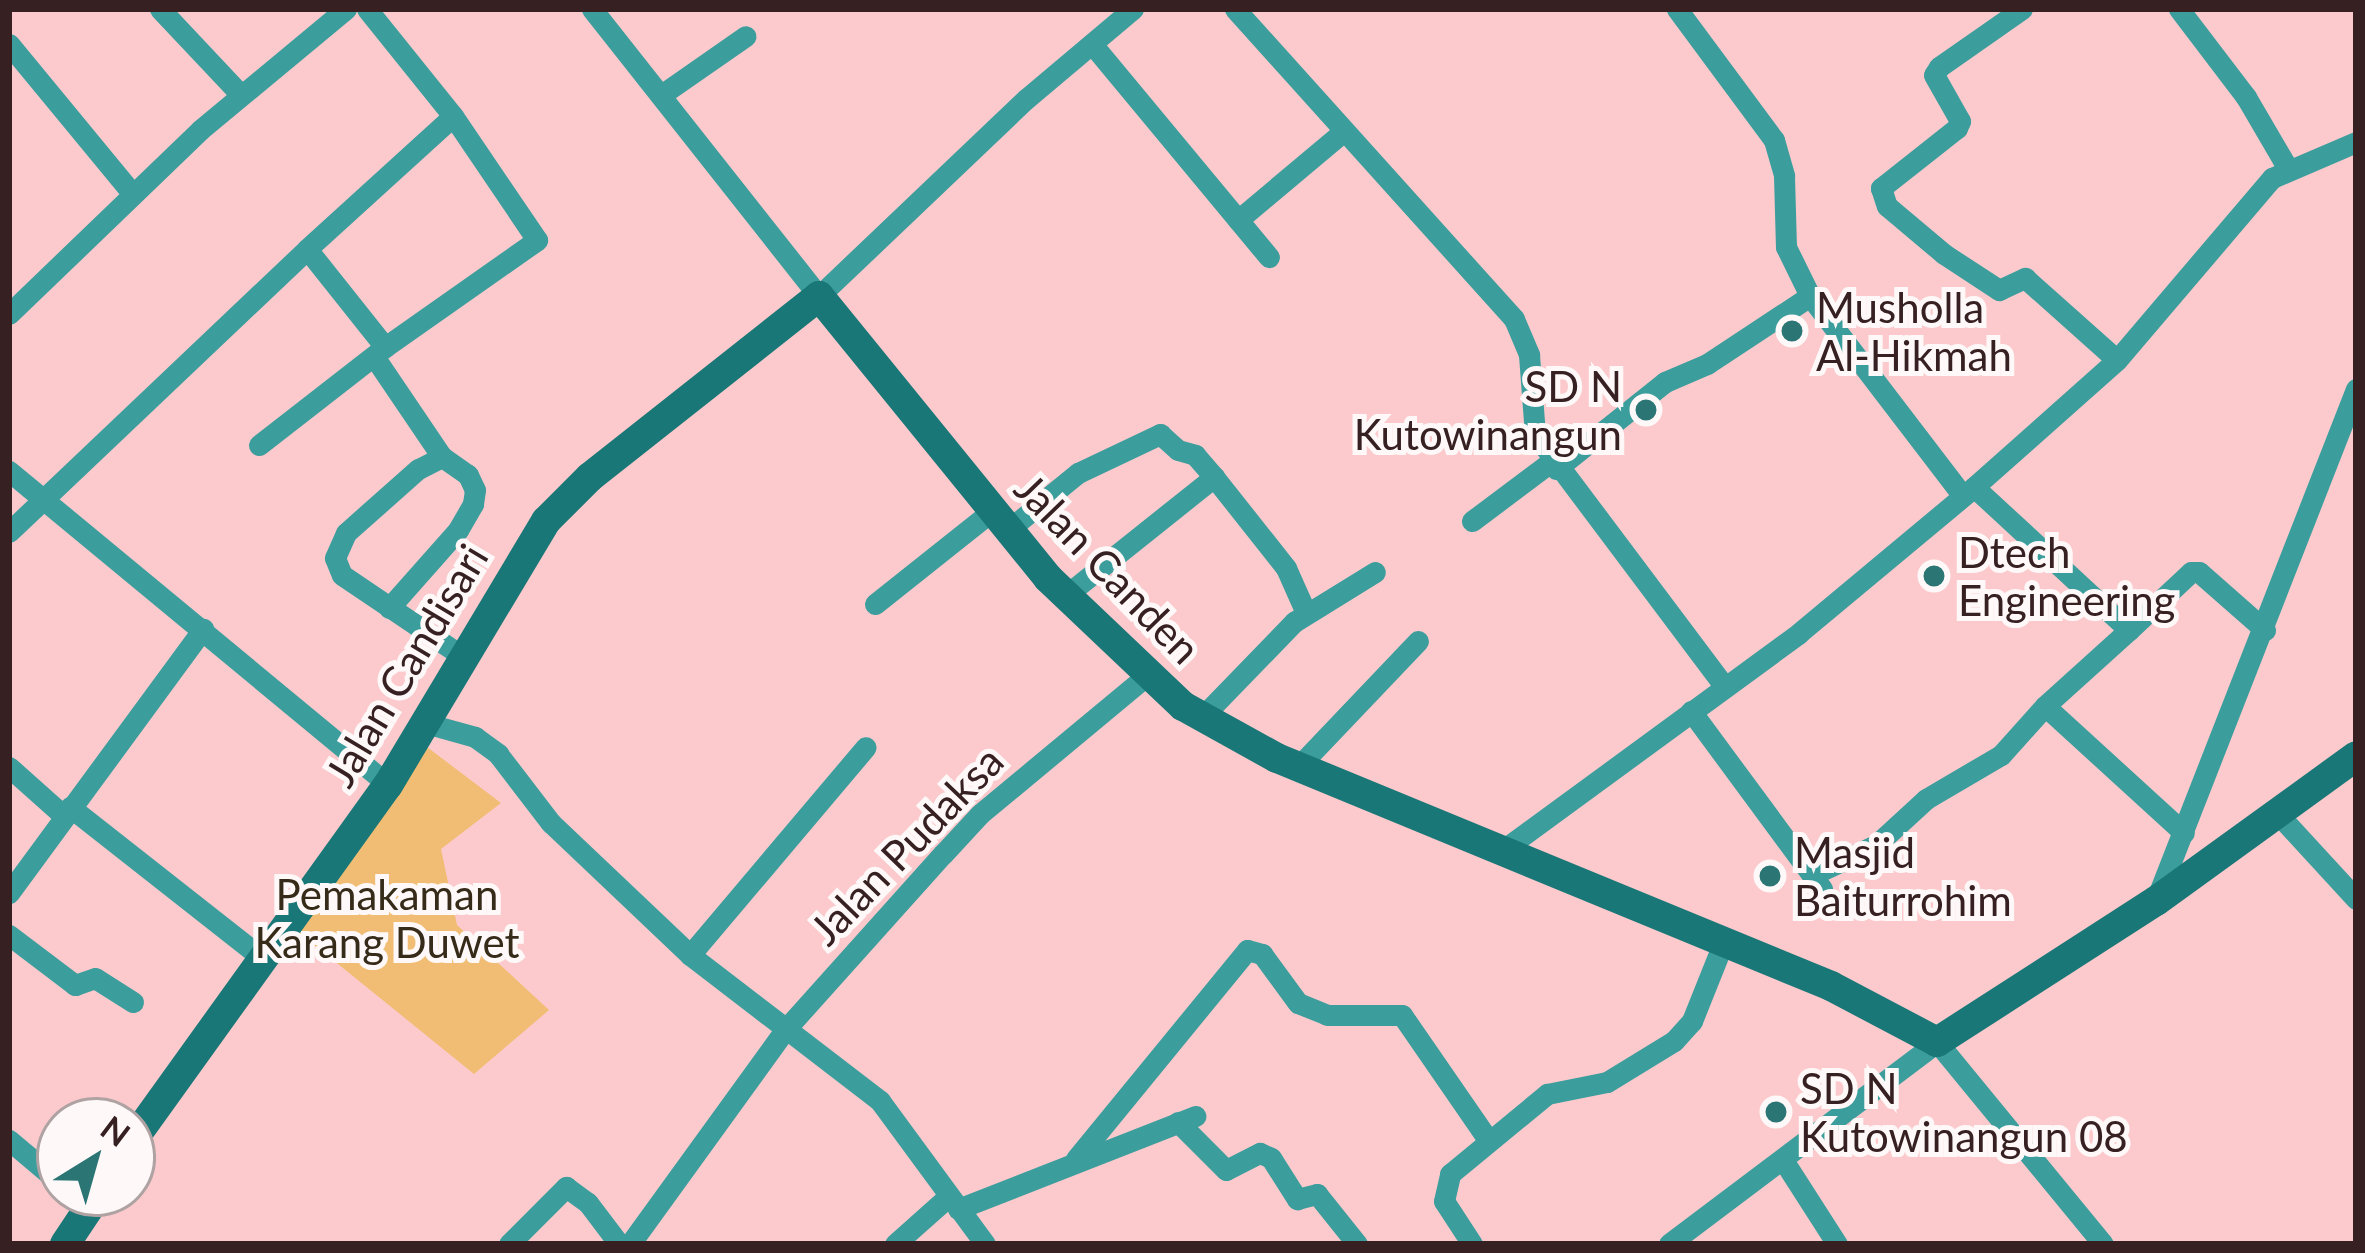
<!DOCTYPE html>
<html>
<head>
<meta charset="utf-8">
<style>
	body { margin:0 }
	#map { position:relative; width:2365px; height:1253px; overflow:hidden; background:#fccacc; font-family:Lato,sans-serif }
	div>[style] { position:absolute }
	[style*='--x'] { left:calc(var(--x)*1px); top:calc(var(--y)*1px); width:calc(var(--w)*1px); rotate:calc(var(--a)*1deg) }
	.green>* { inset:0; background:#f1bd74 }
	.street>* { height:21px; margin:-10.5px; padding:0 10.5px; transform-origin:10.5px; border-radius:10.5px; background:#3b9e9d }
	.secondary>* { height:30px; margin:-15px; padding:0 15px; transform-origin:15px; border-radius:15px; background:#197777 }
	.dots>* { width:33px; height:33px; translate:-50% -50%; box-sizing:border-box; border:6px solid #fef8f8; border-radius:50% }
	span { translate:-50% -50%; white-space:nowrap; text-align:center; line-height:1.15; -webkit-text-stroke:10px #fef8f8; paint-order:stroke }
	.poi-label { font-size:42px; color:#372022 }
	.left { translate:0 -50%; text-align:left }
	.right { translate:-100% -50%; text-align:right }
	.street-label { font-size:42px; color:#372022 }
	.park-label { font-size:42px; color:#362a18 }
	.frame { position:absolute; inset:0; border:12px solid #372022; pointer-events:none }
	.north { position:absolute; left:36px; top:1097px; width:120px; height:120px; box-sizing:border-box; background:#fef8f8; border:3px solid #aea2a2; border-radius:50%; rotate:37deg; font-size:33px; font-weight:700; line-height:48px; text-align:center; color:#372022 }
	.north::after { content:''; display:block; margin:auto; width:42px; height:54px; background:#2b7574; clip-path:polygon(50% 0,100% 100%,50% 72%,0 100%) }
</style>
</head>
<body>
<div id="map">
	<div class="green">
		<i style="clip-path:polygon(427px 747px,501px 803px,441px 849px,457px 925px,549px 1010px,474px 1074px,317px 947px,291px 934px)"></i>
	</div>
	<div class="street">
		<i style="--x:160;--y:9;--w:118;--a:46.7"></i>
		<i style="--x:592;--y:9;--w:366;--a:51.7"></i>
		<i style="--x:819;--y:296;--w:286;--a:-43.6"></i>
		<i style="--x:1026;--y:99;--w:140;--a:-40.1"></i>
		<i style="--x:1235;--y:9;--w:417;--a:48"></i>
		<i style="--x:1514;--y:319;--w:39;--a:67"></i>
		<i style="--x:1529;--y:355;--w:79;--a:85.7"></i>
		<i style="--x:1535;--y:434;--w:316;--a:53.1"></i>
		<i style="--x:1677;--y:9;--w:163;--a:53.5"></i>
		<i style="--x:1774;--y:140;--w:37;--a:74"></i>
		<i style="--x:1784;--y:176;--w:71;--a:88.4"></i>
		<i style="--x:1786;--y:247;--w:55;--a:63.9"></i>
		<i style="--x:1810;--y:296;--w:250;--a:52.6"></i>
		<i style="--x:2022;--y:9;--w:101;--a:145.1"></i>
		<i style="--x:1939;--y:67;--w:9;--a:122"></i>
		<i style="--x:1934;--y:75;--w:53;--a:60.5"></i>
		<i style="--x:1960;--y:121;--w:8;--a:113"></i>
		<i style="--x:1957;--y:128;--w:97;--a:141.7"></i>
		<i style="--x:1881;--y:188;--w:19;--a:72"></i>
		<i style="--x:1887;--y:206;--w:75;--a:40.1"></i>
		<i style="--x:1944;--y:254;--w:66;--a:33.2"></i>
		<i style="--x:1999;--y:290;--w:29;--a:-25"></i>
		<i style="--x:2025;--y:278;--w:123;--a:41.7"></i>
		<i style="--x:2179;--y:9;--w:111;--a:52.7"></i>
		<i style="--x:2246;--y:97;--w:83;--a:59.7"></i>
		<i style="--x:9;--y:44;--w:193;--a:50.5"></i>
		<i style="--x:1092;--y:44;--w:277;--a:50.3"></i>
		<i style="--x:661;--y:95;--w:103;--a:-34.8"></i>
		<i style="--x:1238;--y:220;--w:138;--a:-40"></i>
		<i style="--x:9;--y:314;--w:265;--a:-43.9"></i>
		<i style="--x:200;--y:130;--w:190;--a:-39.7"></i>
		<i style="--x:385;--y:347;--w:125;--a:-128.5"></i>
		<i style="--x:307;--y:249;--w:197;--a:-42.3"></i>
		<i style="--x:375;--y:358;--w:120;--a:55.9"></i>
		<i style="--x:442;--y:457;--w:27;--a:153"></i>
		<i style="--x:418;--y:469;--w:96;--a:138.4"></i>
		<i style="--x:346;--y:533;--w:27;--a:114"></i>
		<i style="--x:335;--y:558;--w:18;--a:68"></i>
		<i style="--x:342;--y:575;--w:145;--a:34"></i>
		<i style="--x:259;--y:445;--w:160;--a:-37.9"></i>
		<i style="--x:385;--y:347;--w:186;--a:-35.1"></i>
		<i style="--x:537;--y:240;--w:150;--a:-124.1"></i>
		<i style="--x:453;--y:116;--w:137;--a:-128.8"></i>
		<i style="--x:1556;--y:469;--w:139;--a:-38.6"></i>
		<i style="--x:1665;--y:382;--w:46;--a:-23.2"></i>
		<i style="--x:1707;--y:364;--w:123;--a:-33.4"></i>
		<i style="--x:9;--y:471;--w:492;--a:39.6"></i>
		<i style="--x:1974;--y:487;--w:211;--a:42.7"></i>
		<i style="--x:2129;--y:630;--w:113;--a:137.9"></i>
		<i style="--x:2045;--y:706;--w:188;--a:42.4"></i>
		<i style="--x:1472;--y:521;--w:99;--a:-36.8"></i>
		<i style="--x:1008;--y:530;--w:90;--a:-39.2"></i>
		<i style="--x:1078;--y:473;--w:91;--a:-25.4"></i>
		<i style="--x:1160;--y:434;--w:24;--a:42"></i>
		<i style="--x:1178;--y:450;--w:18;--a:16"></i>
		<i style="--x:1195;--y:455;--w:29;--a:49"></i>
		<i style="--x:1214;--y:477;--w:116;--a:51.6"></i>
		<i style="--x:1286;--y:568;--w:49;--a:66"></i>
		<i style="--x:9;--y:532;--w:411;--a:-43.5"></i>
		<i style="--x:1065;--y:596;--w:191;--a:-38.6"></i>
		<i style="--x:875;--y:604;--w:149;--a:-38.5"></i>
		<i style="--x:389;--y:608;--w:104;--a:-48.5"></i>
		<i style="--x:458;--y:530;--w:30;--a:-60"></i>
		<i style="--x:473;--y:504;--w:14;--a:-82"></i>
		<i style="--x:475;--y:490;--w:17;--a:-115"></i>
		<i style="--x:468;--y:475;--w:32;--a:-145"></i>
		<i style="--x:2129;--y:630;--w:85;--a:-43.1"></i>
		<i style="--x:2191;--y:572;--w:8;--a:0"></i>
		<i style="--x:2199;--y:572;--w:88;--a:41.3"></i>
		<i style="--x:1691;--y:711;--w:221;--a:53.6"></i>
		<i style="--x:1201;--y:718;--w:134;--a:-45.9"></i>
		<i style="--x:1294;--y:622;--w:95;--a:-31.7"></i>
		<i style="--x:425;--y:723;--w:52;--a:15.6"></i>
		<i style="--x:475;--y:737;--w:29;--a:36"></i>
		<i style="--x:498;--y:754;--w:87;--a:52.5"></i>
		<i style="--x:551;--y:823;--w:192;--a:43.5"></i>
		<i style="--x:690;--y:955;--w:240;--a:37.5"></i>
		<i style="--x:880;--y:1101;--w:177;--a:53.7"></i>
		<i style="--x:9;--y:767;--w:74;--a:41.7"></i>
		<i style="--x:1298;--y:767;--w:174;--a:-46.4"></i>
		<i style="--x:70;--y:807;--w:246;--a:38.2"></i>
		<i style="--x:2277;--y:813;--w:117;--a:47.4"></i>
		<i style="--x:1503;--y:850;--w:367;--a:-36.2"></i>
		<i style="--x:1799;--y:633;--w:228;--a:-39.8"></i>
		<i style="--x:1974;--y:487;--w:191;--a:-41.6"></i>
		<i style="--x:2117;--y:360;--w:239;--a:-49.6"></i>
		<i style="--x:2272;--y:178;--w:91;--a:-23.2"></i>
		<i style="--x:1812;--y:875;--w:71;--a:-25.1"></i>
		<i style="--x:1876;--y:845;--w:68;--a:-42.6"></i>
		<i style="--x:1926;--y:799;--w:87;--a:-30.4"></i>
		<i style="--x:2001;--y:755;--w:66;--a:-48.1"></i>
		<i style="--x:9;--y:893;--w:328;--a:-53.7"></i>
		<i style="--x:2156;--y:900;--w:549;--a:-68.63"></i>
		<i style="--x:9;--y:935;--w:83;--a:37.1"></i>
		<i style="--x:75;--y:985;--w:21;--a:-19"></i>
		<i style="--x:95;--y:978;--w:45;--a:32.3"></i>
		<i style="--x:690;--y:955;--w:272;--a:-49.8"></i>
		<i style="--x:1178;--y:1122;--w:68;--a:45"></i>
		<i style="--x:1226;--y:1170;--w:38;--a:-27"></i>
		<i style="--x:1260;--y:1153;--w:12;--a:24"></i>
		<i style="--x:1271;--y:1158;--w:49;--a:57.6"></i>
		<i style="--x:1297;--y:1199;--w:21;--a:-14"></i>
		<i style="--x:1317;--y:1194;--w:64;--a:51.3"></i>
		<i style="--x:9;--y:1140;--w:67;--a:40.1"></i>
		<i style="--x:1076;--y:1159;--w:270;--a:-50.7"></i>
		<i style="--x:1247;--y:950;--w:16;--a:15"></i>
		<i style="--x:1262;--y:954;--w:61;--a:53.7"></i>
		<i style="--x:1298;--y:1003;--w:31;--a:22"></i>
		<i style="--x:1327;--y:1015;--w:75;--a:0"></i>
		<i style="--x:1402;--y:1015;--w:153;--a:55.4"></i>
		<i style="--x:1783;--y:1160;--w:100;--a:57.3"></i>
		<i style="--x:958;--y:1209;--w:255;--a:-21.4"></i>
		<i style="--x:509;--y:1244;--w:81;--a:-45"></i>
		<i style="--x:566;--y:1187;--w:27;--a:36"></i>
		<i style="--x:588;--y:1203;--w:51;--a:52.9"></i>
		<i style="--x:630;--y:1244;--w:263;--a:-54.1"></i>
		<i style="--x:784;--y:1031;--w:238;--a:-48.1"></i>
		<i style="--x:943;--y:854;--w:54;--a:-47.2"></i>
		<i style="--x:980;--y:814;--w:216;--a:-39.7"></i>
		<i style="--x:895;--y:1244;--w:72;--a:-41.6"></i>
		<i style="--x:1472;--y:1244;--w:51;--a:-123.1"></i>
		<i style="--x:1444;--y:1201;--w:28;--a:-77"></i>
		<i style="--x:1450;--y:1174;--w:126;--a:-39.5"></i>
		<i style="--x:1547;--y:1094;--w:61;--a:-11.3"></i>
		<i style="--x:1607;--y:1082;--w:79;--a:-31.5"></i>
		<i style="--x:1674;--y:1041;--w:27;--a:-48"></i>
		<i style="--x:1692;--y:1021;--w:86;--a:-68.2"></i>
		<i style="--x:1669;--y:1244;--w:336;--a:-37"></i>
		<i style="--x:1937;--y:1042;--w:261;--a:50.6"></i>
	</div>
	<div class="secondary">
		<i style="--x:132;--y:1141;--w:438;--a:-54.3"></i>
		<i style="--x:388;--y:785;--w:308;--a:-59.1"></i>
		<i style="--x:546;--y:521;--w:62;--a:-45"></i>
		<i style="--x:590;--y:477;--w:292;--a:-38.3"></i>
		<i style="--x:819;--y:296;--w:363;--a:50.9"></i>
		<i style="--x:1048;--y:578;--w:186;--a:43.5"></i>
		<i style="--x:1183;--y:706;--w:107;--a:29"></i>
		<i style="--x:1277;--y:758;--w:599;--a:22.37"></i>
		<i style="--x:1831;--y:986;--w:120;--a:27.8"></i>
		<i style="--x:1937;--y:1042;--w:260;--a:-32.8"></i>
		<i style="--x:2156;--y:901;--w:247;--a:-35.9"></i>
		<i style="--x:65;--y:1244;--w:61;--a:-56.3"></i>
	</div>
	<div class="dots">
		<i style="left:1792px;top:331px;background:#2b7574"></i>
		<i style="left:1646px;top:410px;background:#2b7574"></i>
		<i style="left:1934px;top:576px;background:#2b7574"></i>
		<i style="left:1770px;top:876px;background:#2b7574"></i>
		<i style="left:1776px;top:1112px;background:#2b7574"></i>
	</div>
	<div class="poi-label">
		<span class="left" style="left:1816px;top:331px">Musholla<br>Al-Hikmah</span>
		<span class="right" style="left:1622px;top:410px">SD N<br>Kutowinangun</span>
		<span class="left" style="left:1958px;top:576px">Dtech<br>Engineering</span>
		<span class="left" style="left:1794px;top:876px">Masjid<br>Baiturrohim</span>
		<span class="left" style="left:1800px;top:1112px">SD N<br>Kutowinangun 08</span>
	</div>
	<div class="street-label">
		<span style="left:1108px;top:568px;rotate:46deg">Jalan Canden</span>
		<span style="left:406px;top:665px;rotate:-59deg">Jalan Candisari</span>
		<span style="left:906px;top:845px;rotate:-46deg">Jalan Pudaksa</span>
	</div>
	<div class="park-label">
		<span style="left:387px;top:918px">Pemakaman<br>Karang Duwet</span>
	</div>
	<div class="frame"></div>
	<div class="north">N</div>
</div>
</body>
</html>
